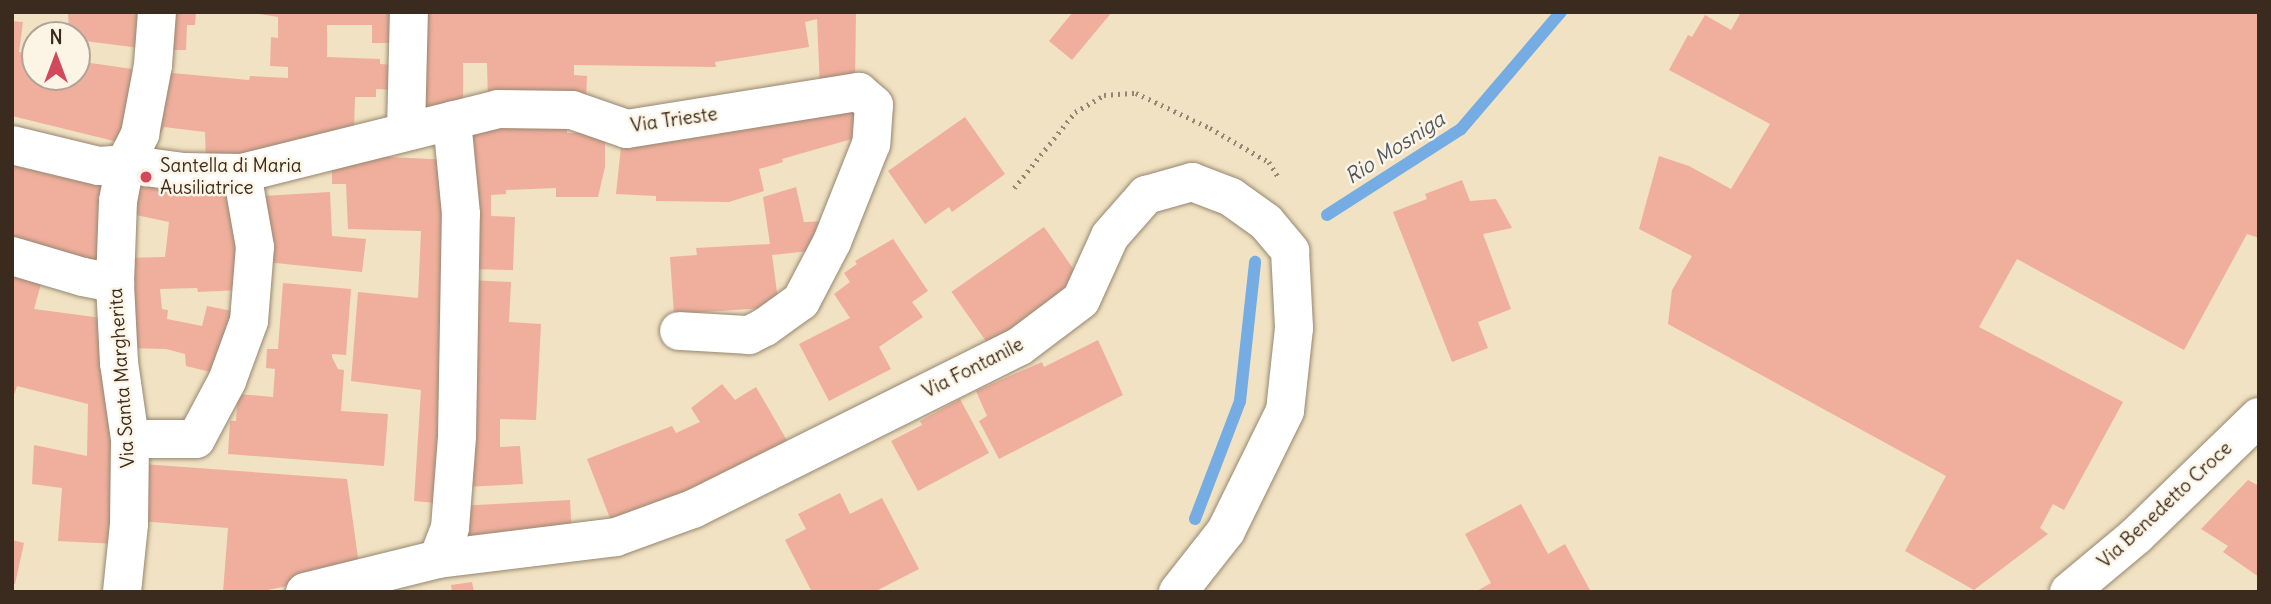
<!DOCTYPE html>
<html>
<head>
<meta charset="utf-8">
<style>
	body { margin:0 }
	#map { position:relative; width:2271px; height:604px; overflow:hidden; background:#f0e2c2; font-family:Delius,sans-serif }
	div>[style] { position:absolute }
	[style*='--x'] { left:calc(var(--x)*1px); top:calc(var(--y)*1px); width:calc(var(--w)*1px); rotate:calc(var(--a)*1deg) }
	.stream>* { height:12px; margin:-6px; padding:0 6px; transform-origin:6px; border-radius:6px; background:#74ace3 }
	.building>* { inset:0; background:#f0af9d; transform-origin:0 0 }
	.path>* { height:4.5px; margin-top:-2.25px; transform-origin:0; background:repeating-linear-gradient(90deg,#968670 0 2px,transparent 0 7px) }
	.roads { filter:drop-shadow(0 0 2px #968670) drop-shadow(0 0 2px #968670) }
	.minor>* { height:38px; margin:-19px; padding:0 19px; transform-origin:19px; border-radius:19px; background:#fff }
	.dots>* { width:19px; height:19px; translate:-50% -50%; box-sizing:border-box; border:4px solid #fcf5e5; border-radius:50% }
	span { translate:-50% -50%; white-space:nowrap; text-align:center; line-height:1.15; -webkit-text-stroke:5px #fcf5e5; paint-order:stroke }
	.street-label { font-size:19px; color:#3b2a1e }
	.poi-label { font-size:19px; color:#3b2a1e }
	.left { translate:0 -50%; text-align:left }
	.water-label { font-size:21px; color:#4f5863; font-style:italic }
	.frame { position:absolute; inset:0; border:14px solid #3b2a1e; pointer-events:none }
	.north { position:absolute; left:21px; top:21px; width:70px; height:70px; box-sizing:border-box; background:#fcf5e5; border:2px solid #afa495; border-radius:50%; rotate:0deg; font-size:19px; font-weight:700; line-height:28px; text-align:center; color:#3b2a1e }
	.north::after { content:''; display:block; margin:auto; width:24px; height:32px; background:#d1495b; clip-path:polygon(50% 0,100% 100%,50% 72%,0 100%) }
</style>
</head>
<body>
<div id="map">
	<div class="stream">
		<i style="--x:1327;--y:215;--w:159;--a:-32.7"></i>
		<i style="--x:1461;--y:129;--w:154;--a:-49.5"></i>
		<i style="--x:1195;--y:519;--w:126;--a:-69.1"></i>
		<i style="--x:1240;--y:401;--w:140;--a:-83.8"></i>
	</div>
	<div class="building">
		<i style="clip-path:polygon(68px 12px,144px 12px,140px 48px,77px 40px,77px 35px,69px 33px)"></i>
		<i style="clip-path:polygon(168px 12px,196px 12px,195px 25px,187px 25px,186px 50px,168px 50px)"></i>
		<i style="clip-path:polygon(246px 12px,397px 12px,395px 43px,372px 43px,372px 25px,327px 25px,327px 57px,380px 59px,380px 64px,395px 65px,394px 90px,376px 89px,376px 97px,355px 97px,354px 129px,206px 162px,205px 132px,164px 127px,159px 137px,161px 72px,249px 80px,250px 76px,288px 78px,288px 67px,270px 66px,271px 37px,278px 38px,278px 17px)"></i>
		<i style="clip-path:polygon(422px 12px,856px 12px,855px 83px,820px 88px,817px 19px,805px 22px,809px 47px,715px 62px,716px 67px,574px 65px,574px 75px,587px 76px,586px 100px,488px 102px,487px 63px,463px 63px,463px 107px,424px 119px)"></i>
		<i style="clip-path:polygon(1073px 12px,1112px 12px,1072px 60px,1049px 41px)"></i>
		<i style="clip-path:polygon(1741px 12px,2259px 12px,2259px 238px,2247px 234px,2184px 350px,2017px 259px,1979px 327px,2123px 402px,2064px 510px,2053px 504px,2040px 528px,2048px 534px,1974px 590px,1905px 551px,1946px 476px,1668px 324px,1672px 290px,1692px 256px,1639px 229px,1659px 156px,1689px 166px,1731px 189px,1770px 124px,1669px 70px,1688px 35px,1692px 37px,1705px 15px,1731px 30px)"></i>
		<i style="clip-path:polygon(12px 21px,23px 22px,19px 52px,35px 54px,35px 77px,77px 77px,77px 61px,139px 70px,122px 143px,12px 116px)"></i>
		<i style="clip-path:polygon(858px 104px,862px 136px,782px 159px,783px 162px,759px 169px,764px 191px,729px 202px,656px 201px,656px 196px,616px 194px,622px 137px,687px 139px,720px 134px,719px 122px)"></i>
		<i style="clip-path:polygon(965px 117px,1005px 174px,952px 212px,949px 207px,925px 224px,888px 171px)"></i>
		<i style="clip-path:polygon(567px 119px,567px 133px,605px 133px,605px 167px,598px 197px,556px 197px,556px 188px,506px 190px,506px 194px,491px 195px,491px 216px,515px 217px,513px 270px,472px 269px,456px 127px)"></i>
		<i style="clip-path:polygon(346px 155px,452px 160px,446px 504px,414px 501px,421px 390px,351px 381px,358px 292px,418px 298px,421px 231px,348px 229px,346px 184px,332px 184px,332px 162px)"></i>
		<i style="clip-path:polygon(12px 165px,70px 179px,108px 184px,100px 272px,12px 240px)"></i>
		<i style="clip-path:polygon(137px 175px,231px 190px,239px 290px,198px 292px,197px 288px,160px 289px,162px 309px,168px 310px,167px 319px,202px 326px,207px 306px,237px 312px,214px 373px,186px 366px,185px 354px,166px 349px,128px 348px,124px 258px,165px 257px,169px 222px,131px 214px)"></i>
		<i style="clip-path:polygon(1462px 180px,1470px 201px,1496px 199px,1512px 228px,1483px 234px,1511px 309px,1478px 322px,1488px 348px,1452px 362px,1393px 212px,1427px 199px,1425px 194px)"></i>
		<i style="clip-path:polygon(796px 187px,804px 222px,829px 221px,810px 251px,772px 255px,779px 307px,674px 314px,670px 257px,697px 255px,696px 248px,770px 244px,763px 197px)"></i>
		<i style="clip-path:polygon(330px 192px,332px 236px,366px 239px,362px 272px,266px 262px,263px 196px)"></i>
		<i style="left:1044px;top:227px;width:67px;height:113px;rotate:55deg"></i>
		<i style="clip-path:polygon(893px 239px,928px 291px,912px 302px,923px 317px,879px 347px,891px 369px,829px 401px,799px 344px,850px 318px,834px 294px,850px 282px,844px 273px,857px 264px,855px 261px)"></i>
		<i style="clip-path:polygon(29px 268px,26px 280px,41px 284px,34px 309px,109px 319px,117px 544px,58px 541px,62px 488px,32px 484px,34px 445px,87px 456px,88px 404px,17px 386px,12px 401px,12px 276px)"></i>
		<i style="clip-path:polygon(469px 280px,511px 282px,509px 322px,541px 324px,536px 420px,500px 419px,500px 447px,520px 446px,523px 484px,464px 487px)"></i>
		<i style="clip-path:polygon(283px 283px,351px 289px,346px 355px,332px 354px,332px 357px,338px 369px,344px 370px,341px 411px,388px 414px,384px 466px,228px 454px,230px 421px,236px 421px,238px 394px,273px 397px,275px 369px,266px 368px,267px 349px,278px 349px)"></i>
		<i style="clip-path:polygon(1098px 340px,1123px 395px,999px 459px,979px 421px,987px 416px,976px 391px,1042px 362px,1044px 367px)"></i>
		<i style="clip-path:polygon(722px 384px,735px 400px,756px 387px,789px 444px,615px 531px,587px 459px,672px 426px,676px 433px,700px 422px,691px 408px)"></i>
		<i style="clip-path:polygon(960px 399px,989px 453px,918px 491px,891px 441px,922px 425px,920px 421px)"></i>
		<i style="clip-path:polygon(143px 464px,347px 479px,360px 572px,257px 592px,223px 592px,228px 528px,139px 521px)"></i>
		<i style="clip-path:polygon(2248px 480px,2259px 486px,2259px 577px,2223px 552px,2228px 546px,2201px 529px)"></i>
		<i style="clip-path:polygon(840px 493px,850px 514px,882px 498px,919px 569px,874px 592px,812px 592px,785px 540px,806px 529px,798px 514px)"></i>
		<i style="left:570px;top:500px;width:39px;height:114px;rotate:87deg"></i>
		<i style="clip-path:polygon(1521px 504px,1548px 554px,1565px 544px,1591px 592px,1475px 592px,1491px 583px,1465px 534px)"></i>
		<i style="clip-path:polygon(12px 540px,24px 543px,15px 584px,12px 584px)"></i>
		<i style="clip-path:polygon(472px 582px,474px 592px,452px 592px,451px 585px)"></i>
	</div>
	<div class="path">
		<i style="--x:1014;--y:188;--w:97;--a:-51.2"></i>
		<i style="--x:1075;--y:112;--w:34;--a:-30"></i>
		<i style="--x:1104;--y:95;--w:32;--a:-4"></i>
		<i style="--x:1136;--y:93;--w:82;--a:25.3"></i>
		<i style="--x:1210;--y:128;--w:68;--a:30"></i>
		<i style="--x:1269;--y:162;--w:19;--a:58"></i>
	</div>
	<div class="roads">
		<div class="minor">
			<i style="--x:406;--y:131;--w:119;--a:-88.6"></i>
			<i style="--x:12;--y:145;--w:89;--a:13.6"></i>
			<i style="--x:99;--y:166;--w:26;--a:-4"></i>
			<i style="--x:125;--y:164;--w:59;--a:7.9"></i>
			<i style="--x:183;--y:172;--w:59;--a:1"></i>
			<i style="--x:242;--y:173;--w:264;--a:-14"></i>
			<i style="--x:498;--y:109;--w:74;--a:0.8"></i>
			<i style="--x:572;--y:110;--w:58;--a:19.1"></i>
			<i style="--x:627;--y:129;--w:235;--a:-9.1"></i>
			<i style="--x:859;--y:92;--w:20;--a:41"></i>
			<i style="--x:874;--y:105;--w:39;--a:94"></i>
			<i style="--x:871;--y:144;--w:105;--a:111.7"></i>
			<i style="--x:832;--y:242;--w:67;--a:117.7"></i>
			<i style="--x:801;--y:301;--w:44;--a:144.2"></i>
			<i style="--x:765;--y:327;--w:18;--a:153"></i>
			<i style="--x:749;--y:335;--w:70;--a:-176.7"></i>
			<i style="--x:12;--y:256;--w:74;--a:16.5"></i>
			<i style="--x:83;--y:277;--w:33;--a:11"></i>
			<i style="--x:130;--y:439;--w:66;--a:0"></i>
			<i style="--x:196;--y:439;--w:66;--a:-61.9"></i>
			<i style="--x:227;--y:381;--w:64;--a:-69.9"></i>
			<i style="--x:249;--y:321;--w:74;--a:-85.4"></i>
			<i style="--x:255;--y:247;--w:75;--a:-100"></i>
			<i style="--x:438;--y:559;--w:33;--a:-69"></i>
			<i style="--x:450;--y:528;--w:92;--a:-85.6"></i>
			<i style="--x:457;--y:436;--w:222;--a:-89"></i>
			<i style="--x:461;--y:214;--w:94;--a:-95.5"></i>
			<i style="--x:122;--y:592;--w:68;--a:-84.1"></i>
			<i style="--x:129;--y:524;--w:85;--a:-89.3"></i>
			<i style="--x:130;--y:439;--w:77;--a:-98.2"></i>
			<i style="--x:119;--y:363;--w:80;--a:-92.9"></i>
			<i style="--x:115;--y:283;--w:82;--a:-87.9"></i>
			<i style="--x:118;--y:201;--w:38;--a:-79"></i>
			<i style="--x:125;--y:164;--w:34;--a:-63"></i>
			<i style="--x:140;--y:134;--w:70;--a:-79.3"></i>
			<i style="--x:153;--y:65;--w:53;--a:-85.7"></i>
			<i style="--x:305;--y:592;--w:137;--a:-13.9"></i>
			<i style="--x:438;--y:559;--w:179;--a:-7"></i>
			<i style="--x:616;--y:537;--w:82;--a:-20"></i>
			<i style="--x:693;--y:509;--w:365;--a:-26.5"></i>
			<i style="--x:1020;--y:346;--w:76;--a:-37"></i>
			<i style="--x:1081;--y:300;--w:70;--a:-65.6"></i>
			<i style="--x:1110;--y:236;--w:55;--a:-48.7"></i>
			<i style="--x:1146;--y:195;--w:48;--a:-15.8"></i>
			<i style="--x:1192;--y:182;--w:42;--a:21"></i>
			<i style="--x:1231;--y:197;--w:43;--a:35.5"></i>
			<i style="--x:1266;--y:222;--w:38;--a:50"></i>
			<i style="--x:1290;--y:251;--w:77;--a:87"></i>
			<i style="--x:1294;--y:328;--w:83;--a:96.2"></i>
			<i style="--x:1285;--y:411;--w:134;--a:116.2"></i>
			<i style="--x:1226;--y:531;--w:78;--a:128.2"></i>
			<i style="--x:2069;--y:592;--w:87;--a:-39.9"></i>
			<i style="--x:2136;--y:536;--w:171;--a:-44.1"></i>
		</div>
	</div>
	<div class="dots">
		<i style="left:146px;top:177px;background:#d1495b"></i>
	</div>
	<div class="street-label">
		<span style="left:674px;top:120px;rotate:-8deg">Via Trieste</span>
		<span style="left:973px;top:368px;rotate:-27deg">Via Fontanile</span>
		<span style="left:122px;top:378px;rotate:-94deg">Via Santa Margherita</span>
		<span style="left:2165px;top:505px;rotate:-43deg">Via Benedetto Croce</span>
	</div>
	<div class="poi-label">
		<span class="left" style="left:160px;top:177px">Santella di Maria<br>Ausiliatrice</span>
	</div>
	<div class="water-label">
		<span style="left:1395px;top:148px;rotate:-33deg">Rio Mosniga</span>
	</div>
	<div class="frame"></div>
	<div class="north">N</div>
</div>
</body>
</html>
